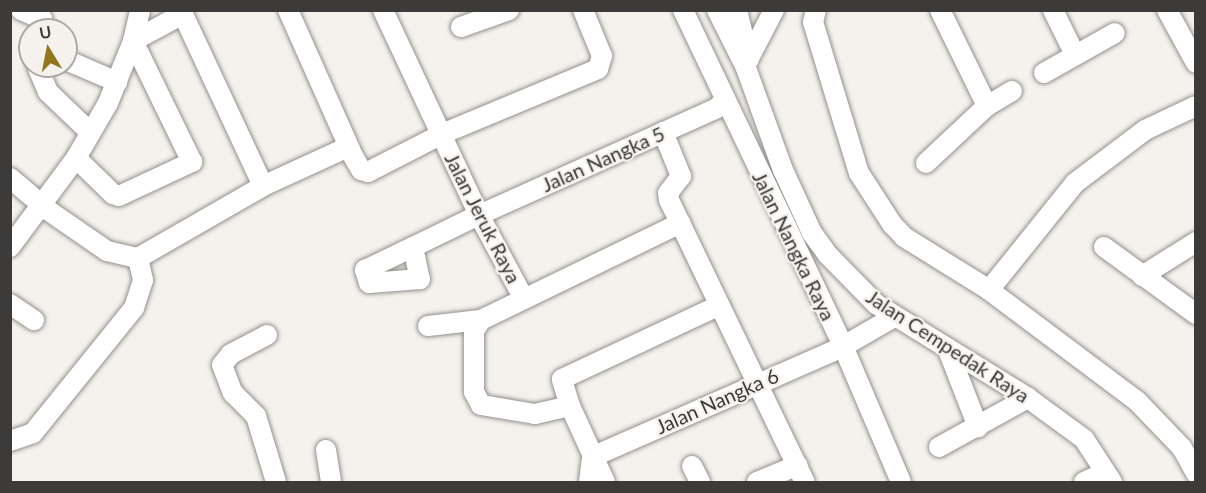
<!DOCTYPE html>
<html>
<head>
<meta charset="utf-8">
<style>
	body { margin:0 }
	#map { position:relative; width:1206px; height:493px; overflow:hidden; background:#f5f2ee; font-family:Lato,sans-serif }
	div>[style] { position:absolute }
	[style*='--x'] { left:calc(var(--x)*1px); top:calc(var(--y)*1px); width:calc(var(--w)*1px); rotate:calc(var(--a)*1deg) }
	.roads { filter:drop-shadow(0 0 2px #93908d) drop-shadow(0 0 2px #93908d) }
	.minor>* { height:20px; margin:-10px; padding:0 10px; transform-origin:10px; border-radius:10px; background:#fff }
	span { translate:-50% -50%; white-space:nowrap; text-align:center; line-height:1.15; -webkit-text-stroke:4.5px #f5f2ee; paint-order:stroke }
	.street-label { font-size:20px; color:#3c3b3a }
	.frame { position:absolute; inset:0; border:12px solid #3c3b3a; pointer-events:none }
	.north { position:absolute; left:18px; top:18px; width:60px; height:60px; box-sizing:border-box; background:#f5f2ee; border:2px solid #aba9a6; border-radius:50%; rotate:350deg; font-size:16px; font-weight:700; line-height:24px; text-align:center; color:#3c3b3a }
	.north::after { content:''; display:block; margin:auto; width:21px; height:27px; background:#91761c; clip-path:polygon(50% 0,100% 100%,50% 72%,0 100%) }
</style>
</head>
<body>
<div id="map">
	<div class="roads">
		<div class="minor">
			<i style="--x:21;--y:10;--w:23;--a:23"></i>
			<i style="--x:42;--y:19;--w:11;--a:90"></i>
			<i style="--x:181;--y:10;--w:194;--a:65"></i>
			<i style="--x:288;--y:10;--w:160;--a:66"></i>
			<i style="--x:353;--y:156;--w:16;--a:60"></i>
			<i style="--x:361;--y:170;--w:7;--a:16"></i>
			<i style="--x:368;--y:172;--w:83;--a:-27.2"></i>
			<i style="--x:442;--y:134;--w:169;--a:-22.6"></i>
			<i style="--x:598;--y:69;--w:14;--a:-73"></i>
			<i style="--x:602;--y:56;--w:50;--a:-112.4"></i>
			<i style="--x:383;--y:10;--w:226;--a:64.9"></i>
			<i style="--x:479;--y:215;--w:95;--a:61.8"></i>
			<i style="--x:683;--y:10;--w:372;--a:64.5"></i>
			<i style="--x:843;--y:346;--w:148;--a:66.9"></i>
			<i style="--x:717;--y:10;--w:65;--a:63.4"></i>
			<i style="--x:746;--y:68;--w:109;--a:70.1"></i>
			<i style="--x:783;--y:170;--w:69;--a:65.3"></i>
			<i style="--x:812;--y:233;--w:27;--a:54"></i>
			<i style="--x:828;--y:255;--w:69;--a:45.6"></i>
			<i style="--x:876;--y:304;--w:179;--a:31.7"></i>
			<i style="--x:1028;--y:398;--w:69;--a:36.2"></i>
			<i style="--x:1084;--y:439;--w:51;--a:56.9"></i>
			<i style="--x:737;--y:10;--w:51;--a:76.5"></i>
			<i style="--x:816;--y:10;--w:12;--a:104"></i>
			<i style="--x:813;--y:22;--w:158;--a:73.1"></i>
			<i style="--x:859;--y:173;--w:61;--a:57.1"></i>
			<i style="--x:892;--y:224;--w:18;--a:47"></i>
			<i style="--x:904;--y:237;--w:100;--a:31.9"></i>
			<i style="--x:989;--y:290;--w:185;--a:36.9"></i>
			<i style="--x:1137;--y:401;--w:65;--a:46.2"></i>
			<i style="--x:1182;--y:448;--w:29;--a:61"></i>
			<i style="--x:940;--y:10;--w:107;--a:63.9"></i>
			<i style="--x:1053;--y:10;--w:50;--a:63.9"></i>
			<i style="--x:1167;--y:10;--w:60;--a:61.3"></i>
			<i style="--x:461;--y:27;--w:51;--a:-19.5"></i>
			<i style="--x:750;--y:56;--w:52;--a:-62.4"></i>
			<i style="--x:66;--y:60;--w:56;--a:23.3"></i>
			<i style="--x:37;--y:66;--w:28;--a:67"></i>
			<i style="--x:48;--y:92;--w:59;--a:43.6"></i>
			<i style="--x:1044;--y:73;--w:81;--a:-29.4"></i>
			<i style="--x:663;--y:132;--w:48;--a:67.8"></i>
			<i style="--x:681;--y:176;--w:21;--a:127"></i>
			<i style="--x:668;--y:193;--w:7;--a:82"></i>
			<i style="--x:669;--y:200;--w:313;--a:64.3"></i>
			<i style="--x:76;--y:158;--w:52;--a:44.2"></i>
			<i style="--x:113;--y:194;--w:6;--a:18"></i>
			<i style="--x:119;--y:196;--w:81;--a:-25"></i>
			<i style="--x:192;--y:162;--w:135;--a:-116"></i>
			<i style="--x:133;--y:41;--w:57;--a:-28.4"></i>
			<i style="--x:926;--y:163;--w:83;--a:-43.1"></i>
			<i style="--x:987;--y:106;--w:29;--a:-31"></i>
			<i style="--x:10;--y:178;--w:51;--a:40.2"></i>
			<i style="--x:49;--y:211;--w:70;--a:34.6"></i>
			<i style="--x:107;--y:251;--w:32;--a:13"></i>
			<i style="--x:138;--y:258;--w:144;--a:-29.9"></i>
			<i style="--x:263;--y:186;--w:94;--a:-24.6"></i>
			<i style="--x:10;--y:247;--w:111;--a:-53.4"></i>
			<i style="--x:76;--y:158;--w:64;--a:-59.8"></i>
			<i style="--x:108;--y:103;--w:67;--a:-68"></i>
			<i style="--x:133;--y:41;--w:32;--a:-77"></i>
			<i style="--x:413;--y:247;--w:33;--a:78"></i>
			<i style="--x:420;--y:279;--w:51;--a:175.5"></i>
			<i style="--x:369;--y:283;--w:14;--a:-107"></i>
			<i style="--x:365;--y:270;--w:53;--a:-25.6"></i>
			<i style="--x:413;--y:247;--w:73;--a:-25.9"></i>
			<i style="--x:479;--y:215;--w:261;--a:-24.2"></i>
			<i style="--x:717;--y:108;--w:10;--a:-45"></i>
			<i style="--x:1104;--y:247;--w:114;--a:36.1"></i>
			<i style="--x:1142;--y:276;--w:64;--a:-32.2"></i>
			<i style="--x:989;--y:290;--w:137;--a:-51.2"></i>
			<i style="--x:1075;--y:183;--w:88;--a:-37.1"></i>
			<i style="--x:1145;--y:130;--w:56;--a:-25.2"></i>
			<i style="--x:10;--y:304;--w:29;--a:34"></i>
			<i style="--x:428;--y:326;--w:53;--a:-6.5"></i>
			<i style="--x:267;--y:335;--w:41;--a:152.2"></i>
			<i style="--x:231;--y:354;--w:14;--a:129"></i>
			<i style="--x:222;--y:365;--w:30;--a:69"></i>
			<i style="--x:233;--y:393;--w:33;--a:45"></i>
			<i style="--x:256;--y:416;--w:69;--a:73.1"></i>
			<i style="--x:948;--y:350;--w:83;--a:68.7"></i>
			<i style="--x:570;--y:406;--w:36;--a:167"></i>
			<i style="--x:535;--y:414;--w:55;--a:-170.5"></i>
			<i style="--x:481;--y:405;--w:15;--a:-118"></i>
			<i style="--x:474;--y:392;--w:61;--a:-90"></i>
			<i style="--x:474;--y:331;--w:13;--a:-58"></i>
			<i style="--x:481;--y:320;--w:222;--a:-25.9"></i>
			<i style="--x:10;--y:441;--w:24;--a:-19"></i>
			<i style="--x:33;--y:433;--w:161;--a:-51.1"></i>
			<i style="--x:134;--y:308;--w:29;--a:-72"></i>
			<i style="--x:143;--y:280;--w:23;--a:-103"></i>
			<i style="--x:939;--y:447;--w:102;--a:-28.8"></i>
			<i style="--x:326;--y:450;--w:32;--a:81"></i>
			<i style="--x:692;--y:466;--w:18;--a:63"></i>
			<i style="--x:589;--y:482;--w:25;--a:-83"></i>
			<i style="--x:592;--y:457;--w:273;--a:-23.7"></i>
			<i style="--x:842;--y:347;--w:60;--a:-30"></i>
			<i style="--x:605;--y:482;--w:84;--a:-114.7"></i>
			<i style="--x:570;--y:406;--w:28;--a:-107"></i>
			<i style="--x:562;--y:379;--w:174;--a:-25.1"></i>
			<i style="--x:757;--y:482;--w:44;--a:-22.5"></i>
			<i style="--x:1084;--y:482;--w:23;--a:-25"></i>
		</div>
	</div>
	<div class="street-label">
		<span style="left:603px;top:159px;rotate:-24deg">Jalan Nangka 5</span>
		<span style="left:483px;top:218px;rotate:63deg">Jalan Jeruk Raya</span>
		<span style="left:794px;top:246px;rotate:64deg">Jalan Nangka Raya</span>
		<span style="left:948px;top:346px;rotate:33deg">Jalan Cempedak Raya</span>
		<span style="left:717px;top:401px;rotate:-24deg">Jalan Nangka 6</span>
	</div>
	<div class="frame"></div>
	<div class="north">U</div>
</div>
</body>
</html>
